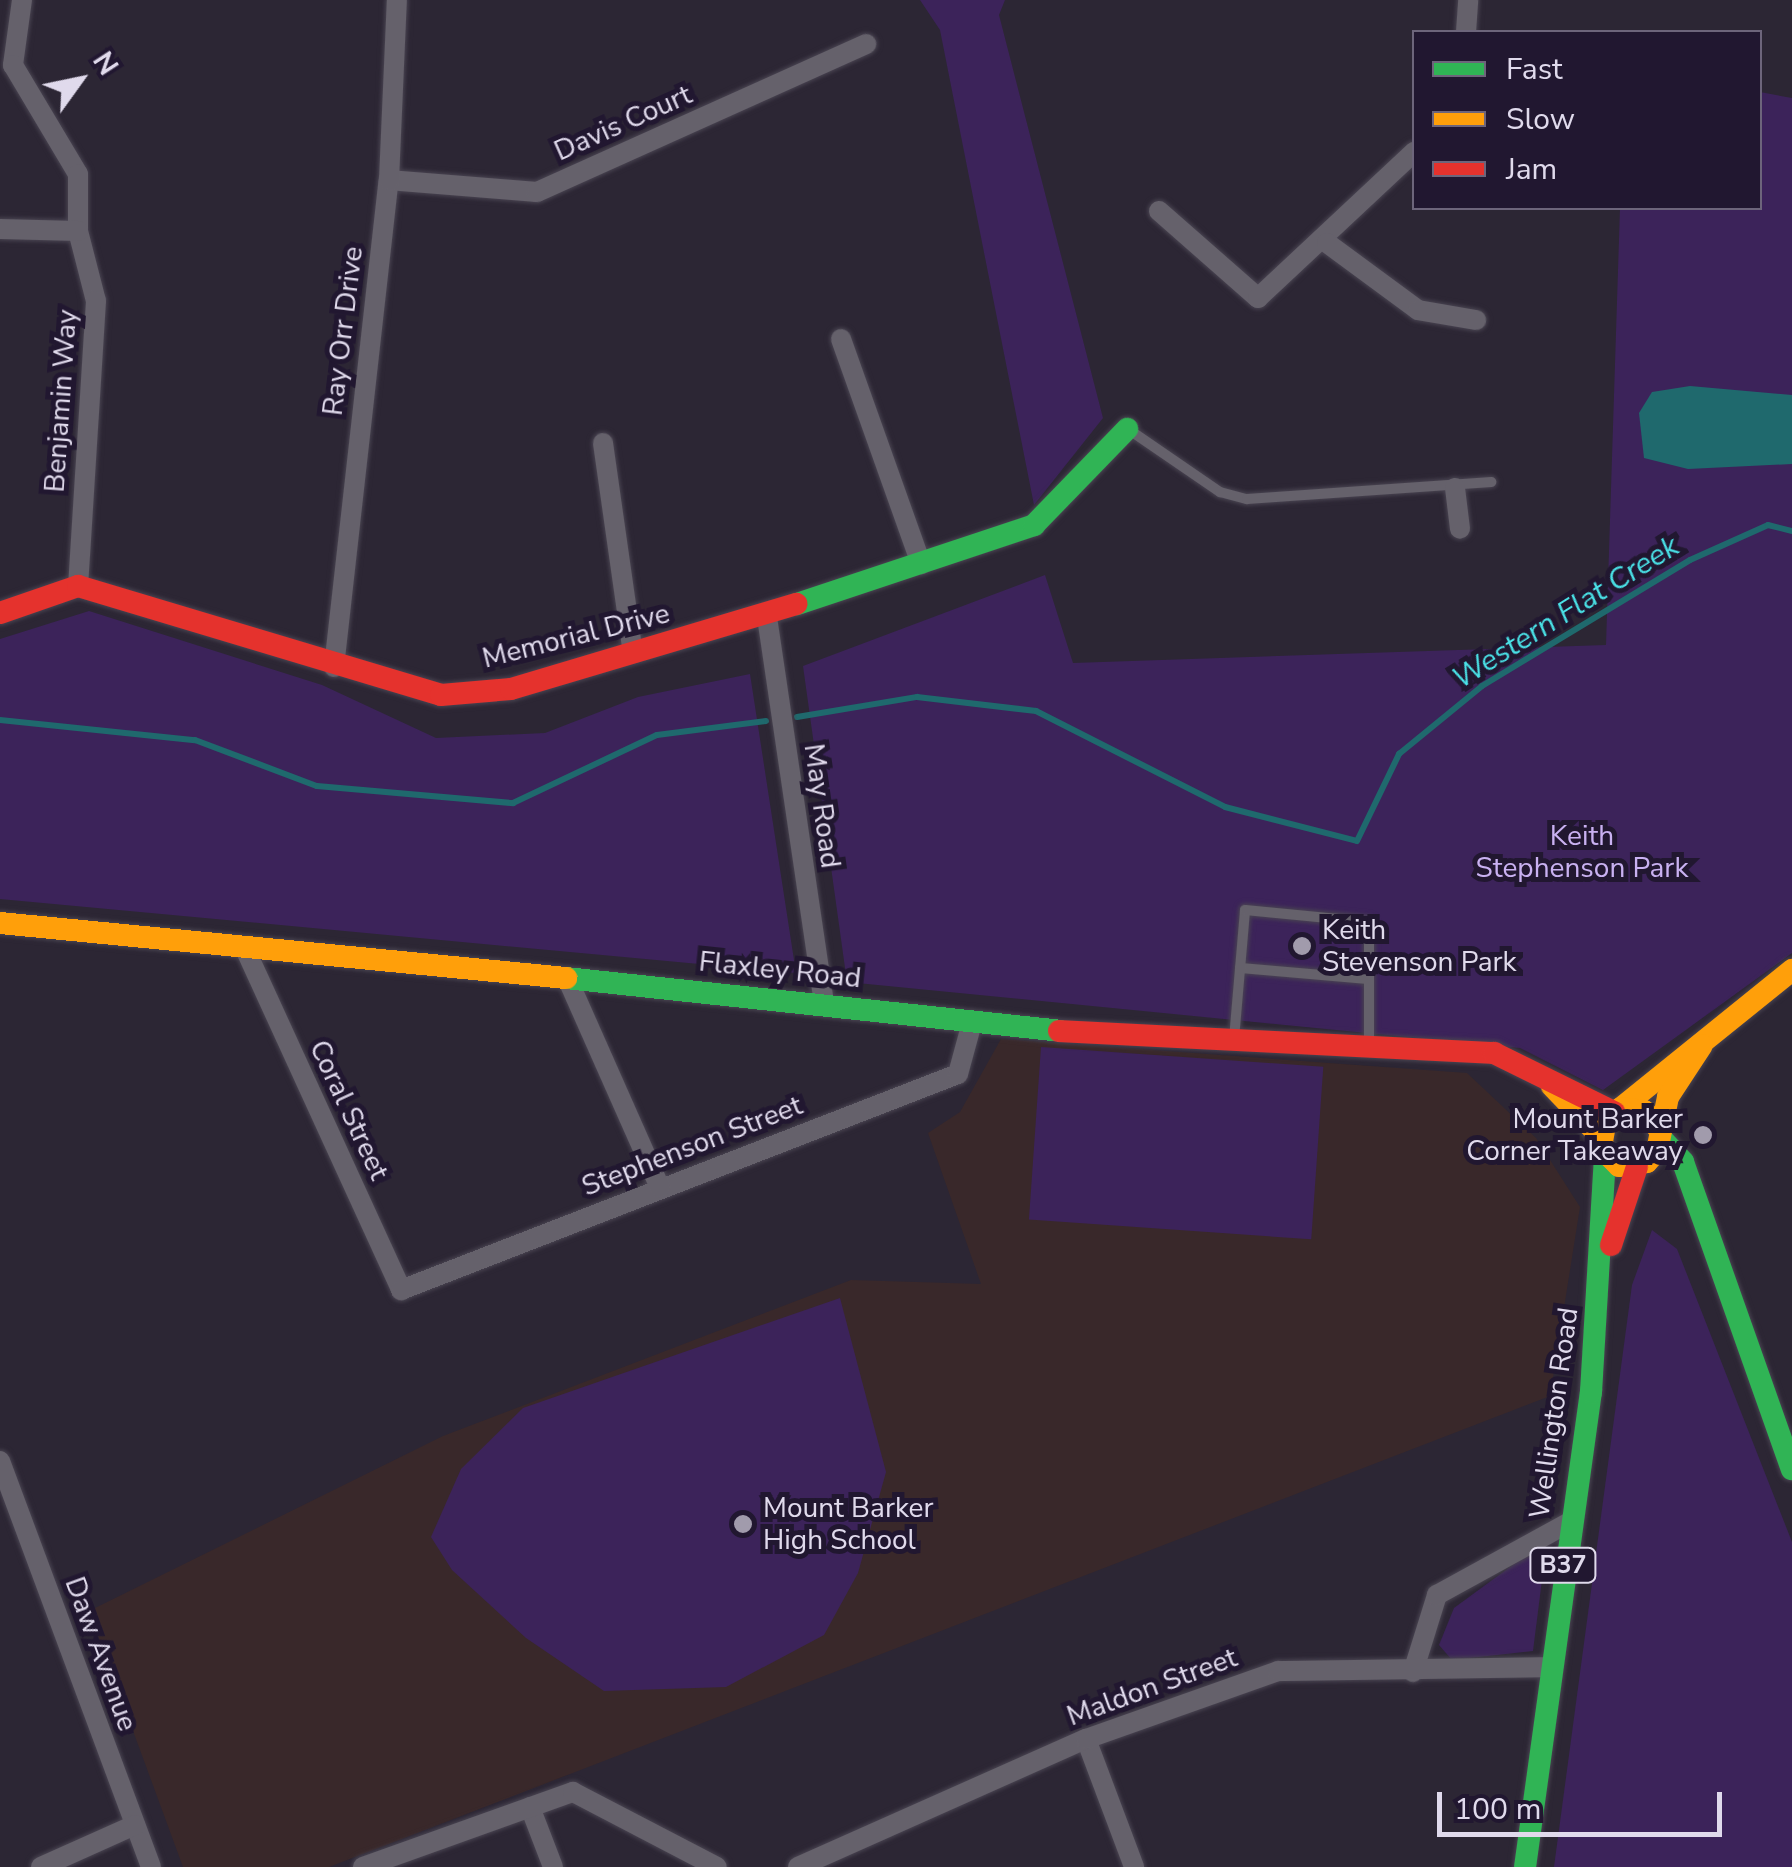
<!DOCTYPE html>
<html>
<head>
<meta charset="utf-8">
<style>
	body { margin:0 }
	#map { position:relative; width:1792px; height:1867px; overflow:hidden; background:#2c2634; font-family:"Nunito Sans",sans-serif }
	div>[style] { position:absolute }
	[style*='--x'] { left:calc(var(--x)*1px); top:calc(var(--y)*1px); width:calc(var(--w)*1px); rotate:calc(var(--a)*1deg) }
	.education>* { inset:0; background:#39282a }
	.green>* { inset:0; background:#3c235a; transform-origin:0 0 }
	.water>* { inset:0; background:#1f696d }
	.stream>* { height:6px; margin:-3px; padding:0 3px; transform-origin:3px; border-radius:3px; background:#1f696d }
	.roads { filter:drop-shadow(0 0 2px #494451) drop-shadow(0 0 2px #494451) }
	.lane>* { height:10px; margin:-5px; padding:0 5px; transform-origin:5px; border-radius:5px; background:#65616b }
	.street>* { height:20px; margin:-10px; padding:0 10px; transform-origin:10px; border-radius:10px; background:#65616b }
	.fast>* { height:22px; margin:-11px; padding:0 11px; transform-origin:11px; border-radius:11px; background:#30b455 }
	.slow>* { height:22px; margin:-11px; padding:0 11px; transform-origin:11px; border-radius:11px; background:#ff9f0a }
	.jam>* { height:22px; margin:-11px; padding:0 11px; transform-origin:11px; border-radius:11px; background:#e5322d }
	.dots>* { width:28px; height:28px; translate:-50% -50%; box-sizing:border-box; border:5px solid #211730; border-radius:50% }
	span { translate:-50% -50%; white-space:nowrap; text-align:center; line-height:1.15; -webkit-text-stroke:10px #211730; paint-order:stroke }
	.shield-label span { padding:2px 8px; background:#211730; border:2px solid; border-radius:8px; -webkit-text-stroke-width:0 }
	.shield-label { font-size:25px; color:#e0daec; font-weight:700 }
	.street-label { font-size:28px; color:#e0daec }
	.park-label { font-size:28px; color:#c9b1f1 }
	.poi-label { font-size:28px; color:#e0daec }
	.left { translate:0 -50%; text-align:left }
	.right { translate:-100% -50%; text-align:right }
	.water-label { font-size:30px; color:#4ae2e7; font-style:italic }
	.legend { position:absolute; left:1412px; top:30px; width:350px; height:180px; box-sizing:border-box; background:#211730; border:2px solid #6d657b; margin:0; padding:12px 18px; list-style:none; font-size:30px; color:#e0daec }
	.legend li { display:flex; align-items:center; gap:20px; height:50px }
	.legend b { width:50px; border:2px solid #6d657b }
	.north { position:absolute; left:30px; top:30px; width:100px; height:100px; -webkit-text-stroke:8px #211730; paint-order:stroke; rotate:57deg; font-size:28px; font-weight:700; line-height:40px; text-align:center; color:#e0daec }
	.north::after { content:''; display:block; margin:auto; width:35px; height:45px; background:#e0daec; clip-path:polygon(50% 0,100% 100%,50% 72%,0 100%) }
	.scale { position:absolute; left:1437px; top:1792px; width:285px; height:45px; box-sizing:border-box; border:5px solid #e0daec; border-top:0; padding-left:12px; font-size:30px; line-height:35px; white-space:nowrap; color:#e0daec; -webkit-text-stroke:8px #211730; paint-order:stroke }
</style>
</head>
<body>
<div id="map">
	<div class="education">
		<i style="clip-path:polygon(1001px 1039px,1467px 1073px,1536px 1138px,1580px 1207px,1550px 1396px,329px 1867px,183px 1867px,89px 1611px,443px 1436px,851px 1280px,981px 1284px,928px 1133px,960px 1112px)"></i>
	</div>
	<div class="green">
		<i style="clip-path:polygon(920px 0,1005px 0,999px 15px,1103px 418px,1034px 505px,940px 30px)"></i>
		<i style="clip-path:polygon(1760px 92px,1792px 98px,1792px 953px,1603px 1090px,1520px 1048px,847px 982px,803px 666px,1045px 575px,1073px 663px,1606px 645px,1620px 208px,1760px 208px)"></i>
		<i style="clip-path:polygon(89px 611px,322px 685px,436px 738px,545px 733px,638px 697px,750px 674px,796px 973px,0 899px,0 639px)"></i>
		<i style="left:1041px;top:1047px;width:283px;height:173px;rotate:4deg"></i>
		<i style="clip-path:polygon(1652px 1230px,1677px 1249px,1792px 1542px,1792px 1867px,1554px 1867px,1632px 1285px)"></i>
		<i style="clip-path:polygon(840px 1298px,886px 1472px,858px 1573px,824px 1635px,726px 1687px,604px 1691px,526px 1638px,452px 1570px,431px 1537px,461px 1469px,523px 1408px)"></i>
		<i style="clip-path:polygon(1547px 1540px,1533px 1651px,1452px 1660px,1439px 1645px,1454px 1608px)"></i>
	</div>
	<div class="water">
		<i style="clip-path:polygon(1690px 386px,1792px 395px,1792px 464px,1688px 469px,1644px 458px,1639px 413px,1652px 392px)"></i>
	</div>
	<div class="stream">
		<i style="--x:797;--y:717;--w:122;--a:-9.5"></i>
		<i style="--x:917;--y:697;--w:120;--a:6.7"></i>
		<i style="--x:1036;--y:711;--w:212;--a:26.9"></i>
		<i style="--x:1225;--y:807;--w:136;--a:14.4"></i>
		<i style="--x:1357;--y:841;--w:97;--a:-64.2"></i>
		<i style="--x:1399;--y:754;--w:107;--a:-39.3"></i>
		<i style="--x:1482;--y:686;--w:243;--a:-31.2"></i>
		<i style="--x:1690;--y:560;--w:85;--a:-24.2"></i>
		<i style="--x:1768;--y:525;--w:25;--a:14"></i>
		<i style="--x:0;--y:720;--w:196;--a:5.9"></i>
		<i style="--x:195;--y:740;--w:130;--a:20.7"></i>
		<i style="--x:317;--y:786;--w:197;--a:5"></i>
		<i style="--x:513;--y:803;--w:159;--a:-25.3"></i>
		<i style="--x:657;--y:735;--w:110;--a:-7.3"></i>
	</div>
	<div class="roads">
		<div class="lane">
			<i style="--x:1128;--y:429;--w:112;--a:34.4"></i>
			<i style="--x:1220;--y:492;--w:28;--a:15"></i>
			<i style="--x:1247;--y:499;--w:245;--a:-4"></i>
			<i style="--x:1240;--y:968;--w:129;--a:4.9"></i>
			<i style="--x:1234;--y:1039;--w:129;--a:-85.1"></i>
			<i style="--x:1245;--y:910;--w:125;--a:5.5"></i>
			<i style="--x:1369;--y:922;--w:124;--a:90"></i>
		</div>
		<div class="street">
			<i style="--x:22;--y:0;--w:66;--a:97.9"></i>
			<i style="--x:13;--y:65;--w:127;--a:59.2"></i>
			<i style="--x:78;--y:174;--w:57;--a:90"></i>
			<i style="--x:78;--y:231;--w:72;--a:75.6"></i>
			<i style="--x:96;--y:301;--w:286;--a:93.6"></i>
			<i style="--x:1466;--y:32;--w:32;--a:-86"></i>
			<i style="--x:389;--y:180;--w:148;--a:4.6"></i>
			<i style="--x:537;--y:192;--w:361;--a:-24.2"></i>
			<i style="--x:1159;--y:211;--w:132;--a:41.3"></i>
			<i style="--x:1258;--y:298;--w:214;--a:-43.1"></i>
			<i style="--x:0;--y:229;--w:78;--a:1.5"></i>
			<i style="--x:1327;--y:243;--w:113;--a:36.4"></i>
			<i style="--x:1418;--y:310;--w:59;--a:9.8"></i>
			<i style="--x:841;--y:339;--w:239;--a:70.4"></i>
			<i style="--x:603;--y:443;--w:212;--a:81.9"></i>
			<i style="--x:1455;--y:488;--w:41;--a:83"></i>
			<i style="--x:767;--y:617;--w:390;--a:81.6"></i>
			<i style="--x:334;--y:667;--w:490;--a:-83.6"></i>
			<i style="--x:389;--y:180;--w:180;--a:-87.5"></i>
			<i style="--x:247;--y:953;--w:371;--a:65.4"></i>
			<i style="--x:401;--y:1290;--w:597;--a:-21.2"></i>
			<i style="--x:958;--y:1074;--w:50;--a:-74.8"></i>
			<i style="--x:568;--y:980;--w:227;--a:66.1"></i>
			<i style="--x:0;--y:1461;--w:433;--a:69.6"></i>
			<i style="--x:1413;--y:1672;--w:81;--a:-72.7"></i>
			<i style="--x:1437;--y:1595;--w:152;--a:-28.8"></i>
			<i style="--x:1086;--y:1739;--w:137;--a:69.4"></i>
			<i style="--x:530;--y:1807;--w:64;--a:69"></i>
			<i style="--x:41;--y:1867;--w:103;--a:-24.1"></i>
			<i style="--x:363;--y:1867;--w:223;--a:-19.7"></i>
			<i style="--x:573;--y:1792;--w:162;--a:27.5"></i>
			<i style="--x:798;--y:1867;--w:315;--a:-24"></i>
			<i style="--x:1086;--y:1739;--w:204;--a:-19.5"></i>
			<i style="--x:1278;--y:1671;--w:271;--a:-0.8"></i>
		</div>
		<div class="fast">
			<i style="--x:797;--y:604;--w:250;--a:-18.4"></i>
			<i style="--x:1034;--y:525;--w:134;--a:-45.9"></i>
			<i style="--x:566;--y:978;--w:496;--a:6.1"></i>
			<i style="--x:1660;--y:1137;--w:34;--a:47"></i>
			<i style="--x:1683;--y:1162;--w:326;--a:70.5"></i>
			<i style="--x:1525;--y:1867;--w:480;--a:-82.1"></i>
			<i style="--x:1591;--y:1392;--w:237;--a:-86.6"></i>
		</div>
		<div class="slow">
			<i style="--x:0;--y:923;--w:569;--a:5.55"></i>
			<i style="--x:1552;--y:1086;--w:68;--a:46.2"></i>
			<i style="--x:1621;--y:1108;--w:220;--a:-38.9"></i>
			<i style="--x:1658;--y:1128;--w:22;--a:-129"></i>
			<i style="--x:1644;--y:1111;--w:23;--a:-173"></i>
			<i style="--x:1621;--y:1108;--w:19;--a:144"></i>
			<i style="--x:1606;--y:1119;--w:29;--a:100"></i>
			<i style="--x:1601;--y:1148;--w:25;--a:45"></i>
			<i style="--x:1619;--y:1166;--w:28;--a:-8"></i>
			<i style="--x:1647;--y:1162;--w:15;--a:-48"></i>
			<i style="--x:1657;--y:1151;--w:55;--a:-78.5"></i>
			<i style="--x:1668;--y:1097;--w:62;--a:-56.8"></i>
		</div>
		<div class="jam">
			<i style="--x:0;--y:613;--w:83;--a:-19.1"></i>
			<i style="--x:78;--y:586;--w:379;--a:16.7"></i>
			<i style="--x:441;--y:695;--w:70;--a:-4.9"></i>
			<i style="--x:511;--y:689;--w:298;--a:-16.6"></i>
			<i style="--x:1059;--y:1031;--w:436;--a:2.9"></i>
			<i style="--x:1494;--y:1053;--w:134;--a:26.2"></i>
			<i style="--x:1611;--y:1245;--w:82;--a:-71.6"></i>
		</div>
	</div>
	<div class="dots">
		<i style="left:1302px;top:946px;background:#a19bac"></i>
		<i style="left:1703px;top:1135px;background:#a19bac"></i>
		<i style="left:743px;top:1524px;background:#a19bac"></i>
	</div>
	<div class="shield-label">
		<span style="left:1563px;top:1565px">B37</span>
	</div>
	<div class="street-label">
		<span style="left:623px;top:123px;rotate:-24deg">Davis Court</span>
		<span style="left:343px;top:331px;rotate:-83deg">Ray Orr Drive</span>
		<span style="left:61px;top:401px;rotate:-86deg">Benjamin Way</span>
		<span style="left:576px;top:636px;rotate:-14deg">Memorial Drive</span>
		<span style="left:822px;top:806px;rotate:82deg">May Road</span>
		<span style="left:780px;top:970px;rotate:6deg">Flaxley Road</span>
		<span style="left:349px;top:1110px;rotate:65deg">Coral Street</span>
		<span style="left:692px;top:1146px;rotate:-21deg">Stephenson Street</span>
		<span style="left:1554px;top:1413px;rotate:-82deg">Wellington Road</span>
		<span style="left:101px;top:1654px;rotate:70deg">Daw Avenue</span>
		<span style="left:1152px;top:1687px;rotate:-20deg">Maldon Street</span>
	</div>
	<div class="park-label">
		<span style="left:1582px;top:852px">Keith<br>Stephenson Park</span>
	</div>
	<div class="poi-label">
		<span class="left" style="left:1322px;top:946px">Keith<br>Stevenson Park</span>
		<span class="right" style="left:1683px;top:1135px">Mount Barker<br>Corner Takeaway</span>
		<span class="left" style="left:763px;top:1524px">Mount Barker<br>High School</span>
	</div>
	<div class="water-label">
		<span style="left:1566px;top:613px;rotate:-32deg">Western Flat Creek</span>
	</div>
	<ul class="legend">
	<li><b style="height:12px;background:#30b455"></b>Fast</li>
	<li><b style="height:12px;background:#ff9f0a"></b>Slow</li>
	<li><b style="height:12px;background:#e5322d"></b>Jam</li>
	</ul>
	<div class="north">N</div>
	<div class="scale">100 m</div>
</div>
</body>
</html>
